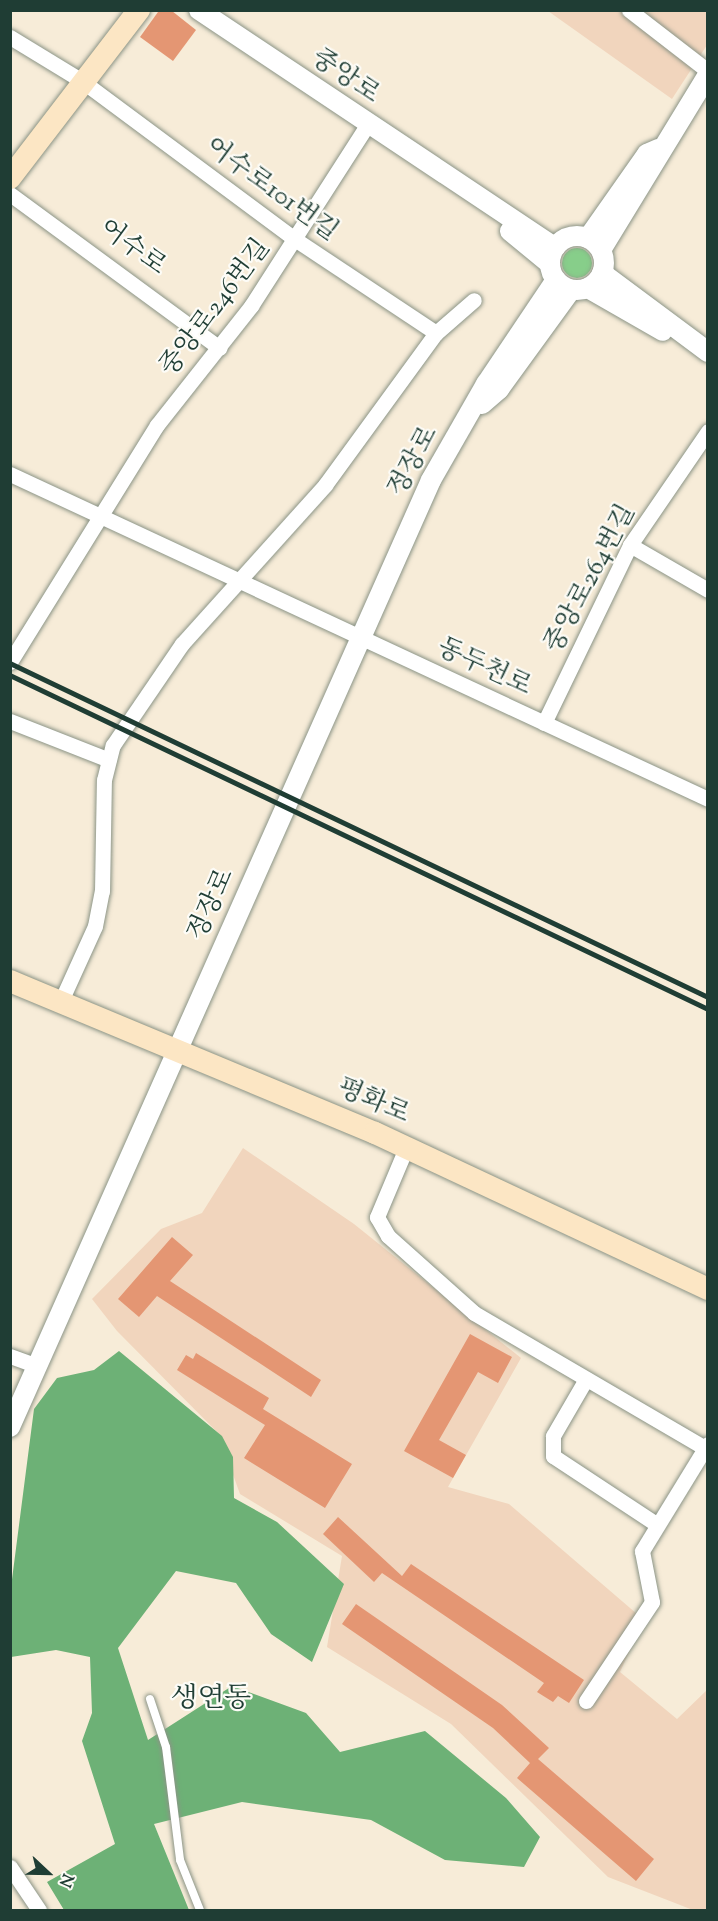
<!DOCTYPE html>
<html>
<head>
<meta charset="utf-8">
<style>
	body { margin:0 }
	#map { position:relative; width:718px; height:1921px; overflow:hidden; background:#f7ecd8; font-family:"Sorts Mill Goudy","Noto Serif KR",serif }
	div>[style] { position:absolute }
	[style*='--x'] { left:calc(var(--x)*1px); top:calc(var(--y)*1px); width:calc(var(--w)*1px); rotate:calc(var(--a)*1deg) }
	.built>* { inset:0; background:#f1d5bd }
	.green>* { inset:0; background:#87ce8a }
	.round { border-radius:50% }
	.forest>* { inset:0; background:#6db176 }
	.building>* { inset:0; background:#e49673 }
	.roads { filter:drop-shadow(0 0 2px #8b9486) drop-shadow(0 0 2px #8b9486) }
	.service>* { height:8px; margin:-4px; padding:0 4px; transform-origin:4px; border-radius:4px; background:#fff }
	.minor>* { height:15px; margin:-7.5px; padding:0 7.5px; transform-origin:7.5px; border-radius:7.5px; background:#fff }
	.tertiary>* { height:20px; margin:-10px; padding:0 10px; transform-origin:10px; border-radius:10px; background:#fff }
	.tertiary>.ring { margin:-10px; padding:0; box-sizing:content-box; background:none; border:20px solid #fff; border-radius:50% }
	.secondary>* { height:22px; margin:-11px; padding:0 11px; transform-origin:11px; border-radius:11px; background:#fce6c4 }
	.rail>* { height:4.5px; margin:-2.25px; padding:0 2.25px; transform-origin:2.25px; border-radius:2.25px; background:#1f3d34 }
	span { translate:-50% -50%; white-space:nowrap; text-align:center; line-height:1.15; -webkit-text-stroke:4.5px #fdfcf7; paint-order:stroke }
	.street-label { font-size:26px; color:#1f3d34 }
	.quarter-label { font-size:28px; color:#1f3d34 }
	.frame { position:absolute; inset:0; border:12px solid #1f3d34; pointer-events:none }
	.north { position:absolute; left:18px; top:1843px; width:60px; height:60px; -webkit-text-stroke:4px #fdfcf7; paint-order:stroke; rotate:112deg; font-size:16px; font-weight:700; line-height:24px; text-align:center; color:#1f3d34 }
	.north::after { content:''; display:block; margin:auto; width:21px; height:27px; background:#1f3d34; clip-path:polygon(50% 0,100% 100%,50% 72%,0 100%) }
</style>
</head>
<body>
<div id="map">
	<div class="built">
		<i style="clip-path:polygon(548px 11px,707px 11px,707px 45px,672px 99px)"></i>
		<i style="clip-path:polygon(243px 1148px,354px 1224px,521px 1358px,448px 1487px,509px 1504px,644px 1620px,620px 1672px,677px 1719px,707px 1690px,707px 1910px,693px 1910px,608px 1877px,451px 1724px,327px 1647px,342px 1556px,240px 1494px,218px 1433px,117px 1331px,92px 1299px,161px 1229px,202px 1213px)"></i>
	</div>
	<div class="green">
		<i class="round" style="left:562px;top:248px;width:30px;height:30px"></i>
	</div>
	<div class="forest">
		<i style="clip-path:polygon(119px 1351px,222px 1436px,233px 1457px,234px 1498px,277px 1522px,344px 1584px,312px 1662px,271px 1634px,236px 1583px,176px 1571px,118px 1648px,148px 1740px,232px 1686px,306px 1713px,340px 1752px,425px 1731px,506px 1798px,540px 1837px,524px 1867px,445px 1860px,371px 1820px,242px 1802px,154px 1824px,189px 1910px,64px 1910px,47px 1882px,115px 1844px,82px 1741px,92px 1713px,90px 1657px,56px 1650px,11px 1657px,11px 1587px,34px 1409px,57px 1378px,94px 1370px)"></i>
	</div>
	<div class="building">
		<i style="clip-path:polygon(172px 11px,196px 30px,173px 61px,140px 37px,158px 12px)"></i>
		<i style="clip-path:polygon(172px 1237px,193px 1255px,170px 1281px,321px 1380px,311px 1397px,157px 1296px,139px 1317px,118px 1299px)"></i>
		<i style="clip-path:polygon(470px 1334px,512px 1357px,498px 1383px,478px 1372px,439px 1440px,466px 1455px,453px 1478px,404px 1451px)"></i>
		<i style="clip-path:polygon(196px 1353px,269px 1398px,263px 1409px,352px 1464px,325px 1508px,244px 1458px,265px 1425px,177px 1370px,186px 1355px,193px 1359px)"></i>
		<i style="clip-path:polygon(338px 1517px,402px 1576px,411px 1564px,584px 1680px,569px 1703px,558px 1696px,553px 1702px,537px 1692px,544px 1683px,382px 1573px,374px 1582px,323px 1534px)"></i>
		<i style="clip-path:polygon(356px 1604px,502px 1705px,549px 1748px,538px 1759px,654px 1859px,636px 1881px,517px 1778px,530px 1763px,493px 1728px,342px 1624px)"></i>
	</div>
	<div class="roads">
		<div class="service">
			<i style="--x:150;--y:1699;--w:51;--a:71.6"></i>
			<i style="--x:166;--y:1747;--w:114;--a:82.9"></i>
			<i style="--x:180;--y:1860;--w:54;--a:68.2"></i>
		</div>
		<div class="minor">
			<i style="--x:629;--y:10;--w:100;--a:37.7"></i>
			<i style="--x:10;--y:37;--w:84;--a:31.4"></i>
			<i style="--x:82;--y:81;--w:267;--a:36.6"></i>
			<i style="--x:296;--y:240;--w:168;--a:33.6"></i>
			<i style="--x:10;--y:194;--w:260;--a:36.3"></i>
			<i style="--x:10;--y:474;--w:770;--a:24.97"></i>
			<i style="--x:630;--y:545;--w:90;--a:30"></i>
			<i style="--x:10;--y:662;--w:279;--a:-58.2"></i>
			<i style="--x:157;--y:425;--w:152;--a:-51.7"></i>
			<i style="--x:251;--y:306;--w:215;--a:-57.3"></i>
			<i style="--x:10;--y:721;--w:106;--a:21.5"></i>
			<i style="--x:544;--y:723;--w:198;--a:-64.2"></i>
			<i style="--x:630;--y:545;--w:138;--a:-55.6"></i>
			<i style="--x:61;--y:1001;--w:82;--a:-65.6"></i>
			<i style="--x:95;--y:926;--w:36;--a:-79"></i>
			<i style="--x:102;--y:891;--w:111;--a:-89"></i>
			<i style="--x:104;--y:780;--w:36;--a:-76"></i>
			<i style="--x:113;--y:745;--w:122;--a:-55.7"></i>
			<i style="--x:182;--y:644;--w:214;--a:-48"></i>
			<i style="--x:325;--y:485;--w:188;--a:-53.9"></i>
			<i style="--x:436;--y:333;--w:50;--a:-41"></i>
			<i style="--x:406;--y:1148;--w:75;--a:112.8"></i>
			<i style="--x:377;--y:1217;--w:22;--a:60"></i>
			<i style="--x:388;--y:1236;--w:115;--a:41.8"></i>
			<i style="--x:474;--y:1313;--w:268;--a:30.3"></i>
			<i style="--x:705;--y:1448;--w:5;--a:-53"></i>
			<i style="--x:10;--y:1356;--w:30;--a:20"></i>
			<i style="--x:586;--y:1379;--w:66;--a:120.1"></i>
			<i style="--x:553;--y:1436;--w:20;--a:90"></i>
			<i style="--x:553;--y:1456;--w:123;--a:33.4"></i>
			<i style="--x:586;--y:1701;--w:119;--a:-56.3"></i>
			<i style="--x:652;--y:1602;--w:52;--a:-101.1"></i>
			<i style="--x:642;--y:1551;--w:121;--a:-58.5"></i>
			<i style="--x:10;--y:1867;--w:52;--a:56"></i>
		</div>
		<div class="tertiary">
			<i style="--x:199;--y:10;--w:428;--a:33.7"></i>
			<i style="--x:510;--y:231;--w:52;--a:39.5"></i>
			<i class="ring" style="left:550px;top:236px;width:34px;height:34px"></i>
			<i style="--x:588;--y:238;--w:103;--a:-54.9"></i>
			<i style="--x:647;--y:154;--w:12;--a:-24"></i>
			<i style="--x:601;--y:250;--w:205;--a:-58.6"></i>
			<i style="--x:602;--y:273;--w:132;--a:36.7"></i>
			<i style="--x:588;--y:288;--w:86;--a:29.8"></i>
			<i style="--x:482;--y:404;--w:23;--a:-41"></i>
			<i style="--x:499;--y:389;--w:122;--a:-54"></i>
			<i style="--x:10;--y:1427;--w:1036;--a:-66.03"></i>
			<i style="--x:431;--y:480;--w:111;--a:-60.2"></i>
			<i style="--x:486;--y:384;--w:125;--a:-56.1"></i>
		</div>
		<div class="secondary">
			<i style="--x:10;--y:178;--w:212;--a:-52.5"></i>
			<i style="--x:10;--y:981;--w:395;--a:22.6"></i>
			<i style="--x:375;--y:1133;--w:368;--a:25.1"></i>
		</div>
	</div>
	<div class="rail">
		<i style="--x:10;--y:663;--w:774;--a:25.57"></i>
		<i style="--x:10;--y:675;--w:774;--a:25.57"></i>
	</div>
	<div class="street-label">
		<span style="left:345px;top:77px;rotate:34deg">중앙로</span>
		<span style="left:271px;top:190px;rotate:36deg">어수로101번길</span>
		<span style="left:132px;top:248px;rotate:36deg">어수로</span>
		<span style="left:216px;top:308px;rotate:-53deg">중앙로246번길</span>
		<span style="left:414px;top:462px;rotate:-62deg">정장로</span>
		<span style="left:591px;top:579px;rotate:-62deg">중앙로264번길</span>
		<span style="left:484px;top:668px;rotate:25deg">동두천로</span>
		<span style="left:212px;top:905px;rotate:-66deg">정장로</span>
		<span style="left:373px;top:1102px;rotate:23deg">평화로</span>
	</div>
	<div class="quarter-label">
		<span style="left:211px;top:1699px">생연동</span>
	</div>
	<div class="frame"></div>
	<div class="north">N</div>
</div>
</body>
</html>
